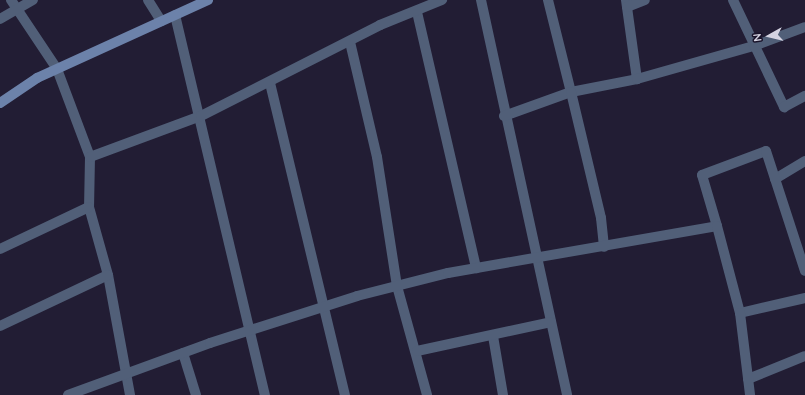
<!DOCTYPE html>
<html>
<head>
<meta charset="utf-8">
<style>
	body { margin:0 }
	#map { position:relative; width:805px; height:395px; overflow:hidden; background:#221d34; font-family:Quicksand,sans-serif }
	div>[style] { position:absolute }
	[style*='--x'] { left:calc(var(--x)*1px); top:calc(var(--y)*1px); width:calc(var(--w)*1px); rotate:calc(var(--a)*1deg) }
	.street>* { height:10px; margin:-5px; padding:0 5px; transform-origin:5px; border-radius:5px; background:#515f78 }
	.secondary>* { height:10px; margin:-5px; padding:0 5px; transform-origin:5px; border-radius:5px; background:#6c82aa }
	span { translate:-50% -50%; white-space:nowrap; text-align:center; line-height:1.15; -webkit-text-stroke:3px #19132a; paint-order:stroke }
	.north { position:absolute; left:749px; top:16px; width:40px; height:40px; -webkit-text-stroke:3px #19132a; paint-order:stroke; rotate:262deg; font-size:11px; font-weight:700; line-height:16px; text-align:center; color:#d5d3e2 }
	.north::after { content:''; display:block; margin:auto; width:14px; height:18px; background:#d5d3e2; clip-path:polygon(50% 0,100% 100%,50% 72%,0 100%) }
</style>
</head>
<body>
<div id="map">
	<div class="street">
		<i style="--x:11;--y:0;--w:83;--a:56.3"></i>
		<i style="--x:57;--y:69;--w:94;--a:69.4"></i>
		<i style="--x:90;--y:157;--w:50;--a:91.1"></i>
		<i style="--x:89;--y:207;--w:71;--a:74.4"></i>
		<i style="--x:108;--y:275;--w:122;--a:79.6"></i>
		<i style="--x:148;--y:0;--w:25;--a:58"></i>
		<i style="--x:481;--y:0;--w:404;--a:77.7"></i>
		<i style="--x:548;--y:0;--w:95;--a:76"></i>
		<i style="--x:571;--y:92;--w:67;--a:-11.1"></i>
		<i style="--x:626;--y:0;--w:80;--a:82.1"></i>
		<i style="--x:637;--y:79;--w:122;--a:-15.8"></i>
		<i style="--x:754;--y:46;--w:54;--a:-20.4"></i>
		<i style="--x:733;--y:0;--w:119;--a:64.5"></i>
		<i style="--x:784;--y:107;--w:24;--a:-28"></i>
		<i style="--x:627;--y:7;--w:19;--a:-21"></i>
		<i style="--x:417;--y:12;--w:263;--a:77"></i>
		<i style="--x:175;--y:15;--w:391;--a:76.7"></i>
		<i style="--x:0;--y:19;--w:38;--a:-30"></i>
		<i style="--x:350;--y:42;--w:118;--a:76.8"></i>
		<i style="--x:377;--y:157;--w:131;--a:81.2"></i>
		<i style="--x:397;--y:286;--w:113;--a:74.6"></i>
		<i style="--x:270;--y:83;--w:321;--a:76.5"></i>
		<i style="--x:504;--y:116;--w:71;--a:-19.7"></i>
		<i style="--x:571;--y:92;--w:130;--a:76.6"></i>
		<i style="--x:601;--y:218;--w:29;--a:84"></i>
		<i style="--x:90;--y:157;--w:118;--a:-20.3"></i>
		<i style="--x:201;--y:116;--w:201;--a:-26.9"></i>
		<i style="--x:380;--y:25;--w:67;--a:-22"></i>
		<i style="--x:775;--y:179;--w:35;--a:-31"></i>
		<i style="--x:717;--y:226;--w:53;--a:-106.4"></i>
		<i style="--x:702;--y:175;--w:68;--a:-20.6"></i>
		<i style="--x:766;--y:151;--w:126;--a:72"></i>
		<i style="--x:0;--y:249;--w:98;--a:-25.3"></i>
		<i style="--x:740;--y:313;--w:67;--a:-13"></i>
		<i style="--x:0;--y:326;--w:119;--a:-25.3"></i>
		<i style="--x:493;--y:336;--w:60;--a:80.4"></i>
		<i style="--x:417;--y:351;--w:137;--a:-12.2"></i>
		<i style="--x:183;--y:353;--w:44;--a:72.8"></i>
		<i style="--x:748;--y:379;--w:61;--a:-22"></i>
		<i style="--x:68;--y:395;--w:151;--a:-20.1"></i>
		<i style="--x:210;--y:343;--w:154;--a:-17.7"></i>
		<i style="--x:357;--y:296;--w:94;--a:-14.2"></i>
		<i style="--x:448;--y:273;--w:273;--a:-9.9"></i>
		<i style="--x:717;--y:226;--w:90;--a:75.2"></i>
		<i style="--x:740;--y:313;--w:83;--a:83"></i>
	</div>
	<div class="secondary">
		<i style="--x:0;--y:103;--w:45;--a:-34"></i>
		<i style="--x:37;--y:78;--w:188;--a:-24.5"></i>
	</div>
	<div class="north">N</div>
</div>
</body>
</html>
